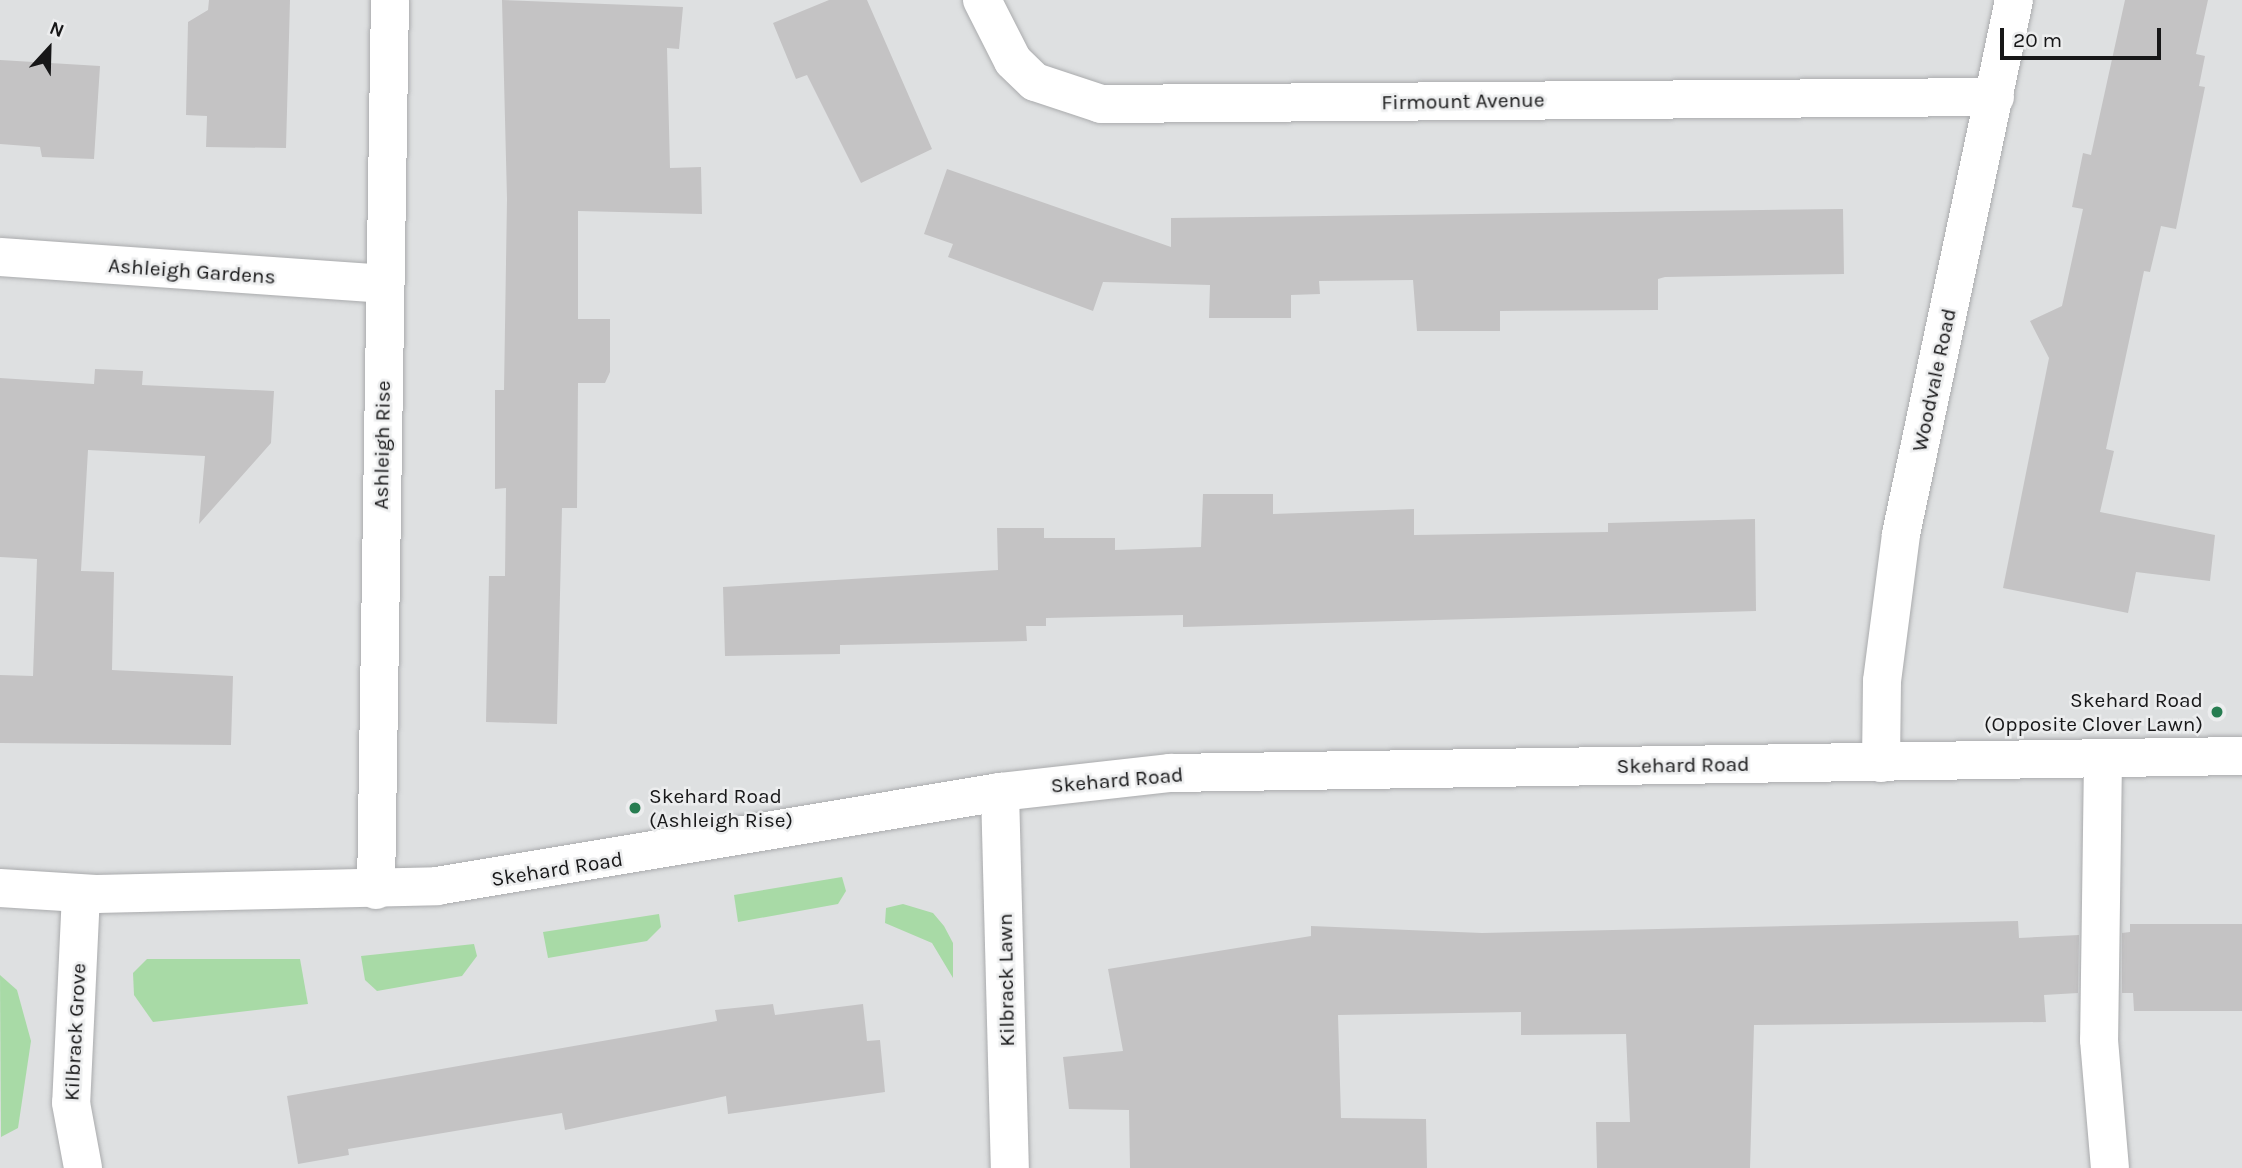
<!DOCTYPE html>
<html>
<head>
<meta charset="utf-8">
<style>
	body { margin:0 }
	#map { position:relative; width:2242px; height:1168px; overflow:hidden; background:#dee0e1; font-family:Karla,sans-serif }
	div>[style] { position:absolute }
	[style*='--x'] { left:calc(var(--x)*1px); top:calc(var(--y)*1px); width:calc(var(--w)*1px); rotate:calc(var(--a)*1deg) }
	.green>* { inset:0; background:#a8daa6 }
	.building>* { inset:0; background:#c4c3c4 }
	.roads { filter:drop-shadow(0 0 2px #aaabad) drop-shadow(0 0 2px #aaabad) }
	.minor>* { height:38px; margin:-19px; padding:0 19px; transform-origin:19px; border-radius:19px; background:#fff }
	.major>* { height:38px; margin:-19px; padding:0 19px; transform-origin:19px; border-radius:19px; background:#fff }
	.dots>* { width:19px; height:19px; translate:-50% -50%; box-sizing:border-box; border:4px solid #ecedee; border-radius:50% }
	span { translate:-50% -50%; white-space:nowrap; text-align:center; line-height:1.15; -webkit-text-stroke:5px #ecedee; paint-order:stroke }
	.street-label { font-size:21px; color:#171718 }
	.poi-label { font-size:21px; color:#171718 }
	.right { translate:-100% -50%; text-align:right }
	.left { translate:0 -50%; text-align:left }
	.north { position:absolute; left:14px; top:14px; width:70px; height:70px; -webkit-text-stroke:5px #ecedee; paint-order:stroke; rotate:22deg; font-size:19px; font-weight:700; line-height:28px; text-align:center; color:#171718 }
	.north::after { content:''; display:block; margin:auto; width:24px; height:32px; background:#171718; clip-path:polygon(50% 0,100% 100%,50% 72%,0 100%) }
	.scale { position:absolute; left:2000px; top:28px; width:161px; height:32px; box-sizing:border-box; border:4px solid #171718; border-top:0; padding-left:9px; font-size:21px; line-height:24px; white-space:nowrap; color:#171718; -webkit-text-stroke:5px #ecedee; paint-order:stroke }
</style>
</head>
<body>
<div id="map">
	<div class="green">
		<i style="clip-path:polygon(842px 877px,846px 891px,838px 904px,738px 922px,734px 895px)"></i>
		<i style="clip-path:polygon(903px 904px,933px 913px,944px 926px,953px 943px,953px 978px,932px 943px,885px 923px,886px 908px)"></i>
		<i style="clip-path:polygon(659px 914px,661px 927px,647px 941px,548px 958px,543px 932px)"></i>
		<i style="clip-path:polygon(474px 944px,477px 956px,462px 976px,377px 991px,365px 980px,361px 956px)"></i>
		<i style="clip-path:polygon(147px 959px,300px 959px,308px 1004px,153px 1022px,134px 995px,133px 973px)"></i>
		<i style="clip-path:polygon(0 975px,17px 990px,31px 1041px,18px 1128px,1px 1137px)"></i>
	</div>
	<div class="building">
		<i style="clip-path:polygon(209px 0,290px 0,286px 148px,206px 147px,207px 116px,186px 115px,188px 22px,208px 10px)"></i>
		<i style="clip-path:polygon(502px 0,683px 7px,679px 49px,667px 48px,670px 168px,701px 167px,702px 214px,578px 211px,578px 319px,610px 319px,610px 372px,605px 383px,578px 383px,577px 508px,562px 508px,557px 724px,486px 722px,489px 576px,505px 576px,506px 488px,495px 489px,495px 390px,504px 390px,507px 199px)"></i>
		<i style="clip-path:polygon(829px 0,867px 0,932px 149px,861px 183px,807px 75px,796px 79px,773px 23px)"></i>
		<i style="clip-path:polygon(2125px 0,2208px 0,2196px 54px,2205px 56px,2199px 86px,2205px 87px,2176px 229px,2161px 226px,2150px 272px,2144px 271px,2106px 449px,2114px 451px,2100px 512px,2215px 535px,2210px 581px,2136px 572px,2128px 613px,2003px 588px,2049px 358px,2030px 321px,2062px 306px,2083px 209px,2072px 207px,2083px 153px,2091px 155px)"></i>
		<i style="clip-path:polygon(0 60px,100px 66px,94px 159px,42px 157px,40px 147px,0 144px)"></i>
		<i style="clip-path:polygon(947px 169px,1171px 247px,1171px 218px,1843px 209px,1844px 274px,1665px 277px,1658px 279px,1658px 310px,1500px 311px,1500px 331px,1417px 331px,1413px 280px,1319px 281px,1320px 294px,1291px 295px,1291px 318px,1209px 318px,1210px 285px,1103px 282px,1093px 311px,948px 257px,953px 244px,924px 234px)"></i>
		<i style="clip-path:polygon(95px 369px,143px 371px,142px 385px,274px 391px,271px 443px,199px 524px,205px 456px,88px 450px,81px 571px,114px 572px,112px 670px,233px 676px,231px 745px,0 743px,0 675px,33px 676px,37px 559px,0 557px,0 378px,94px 384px)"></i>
		<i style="clip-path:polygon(1203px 494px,1273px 494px,1273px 514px,1414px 509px,1414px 535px,1608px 532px,1608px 523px,1755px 519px,1756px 611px,1183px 627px,1183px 615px,1046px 618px,1046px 626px,1026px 626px,1027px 641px,840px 645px,840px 654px,725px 656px,723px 587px,998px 570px,997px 528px,1044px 528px,1044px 538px,1115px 538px,1115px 550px,1201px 547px)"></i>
		<i style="clip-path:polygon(2018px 921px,2019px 938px,2079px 935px,2078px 993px,2044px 995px,2046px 1022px,1754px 1025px,1750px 1168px,1597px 1168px,1596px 1122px,1630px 1122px,1626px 1034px,1521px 1035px,1521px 1012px,1338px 1015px,1341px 1118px,1426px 1119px,1427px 1168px,1130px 1168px,1129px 1110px,1069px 1109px,1063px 1057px,1123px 1051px,1108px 969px,1311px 936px,1311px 926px,1482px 933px)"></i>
		<i style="clip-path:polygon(2130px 924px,2242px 924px,2242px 1011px,2134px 1011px,2133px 993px,2122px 993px,2122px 933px,2130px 932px)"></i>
		<i style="clip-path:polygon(773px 1004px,775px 1015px,863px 1004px,867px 1041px,880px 1040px,885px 1092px,728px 1114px,726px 1096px,565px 1130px,562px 1113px,348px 1149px,349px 1155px,298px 1164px,287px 1096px,717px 1021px,715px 1010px)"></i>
	</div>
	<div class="roads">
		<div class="minor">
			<i style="--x:982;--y:0;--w:68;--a:63.1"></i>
			<i style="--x:1013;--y:61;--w:30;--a:44"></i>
			<i style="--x:1035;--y:82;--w:70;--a:18.4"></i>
			<i style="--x:1101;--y:104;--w:894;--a:-0.45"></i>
			<i style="--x:0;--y:257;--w:386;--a:4"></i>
			<i style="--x:2103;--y:759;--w:281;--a:90.8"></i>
			<i style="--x:2099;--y:1040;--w:128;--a:85.1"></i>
			<i style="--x:1881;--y:763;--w:82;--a:-89.3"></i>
			<i style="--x:1882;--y:681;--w:148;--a:-82.6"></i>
			<i style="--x:1901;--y:534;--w:546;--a:-78.05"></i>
			<i style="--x:1000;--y:792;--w:376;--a:88.5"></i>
			<i style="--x:376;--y:890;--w:890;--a:-89.1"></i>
			<i style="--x:81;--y:894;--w:209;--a:92.7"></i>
			<i style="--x:71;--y:1103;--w:66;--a:79.5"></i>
		</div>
		<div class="major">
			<i style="--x:0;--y:888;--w:96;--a:3.6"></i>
			<i style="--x:96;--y:894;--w:341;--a:-1.3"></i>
			<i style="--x:437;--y:886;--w:571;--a:-9.48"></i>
			<i style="--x:1000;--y:792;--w:171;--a:-6.4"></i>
			<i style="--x:1170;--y:773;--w:1072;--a:-0.91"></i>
		</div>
	</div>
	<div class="dots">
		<i style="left:2217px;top:712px;background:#277d51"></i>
		<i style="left:635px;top:808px;background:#277d51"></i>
	</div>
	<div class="street-label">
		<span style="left:1463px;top:101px;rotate:-1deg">Firmount Avenue</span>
		<span style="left:192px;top:271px;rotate:4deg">Ashleigh Gardens</span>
		<span style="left:1934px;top:380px;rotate:-78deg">Woodvale Road</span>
		<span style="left:382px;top:445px;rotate:-89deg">Ashleigh Rise</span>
		<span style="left:1683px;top:765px;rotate:-1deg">Skehard Road</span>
		<span style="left:1117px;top:780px;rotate:-5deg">Skehard Road</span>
		<span style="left:557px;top:869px;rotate:-9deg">Skehard Road</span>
		<span style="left:1006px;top:980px;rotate:-91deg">Kilbrack Lawn</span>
		<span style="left:75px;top:1032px;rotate:-87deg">Kilbrack Grove</span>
	</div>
	<div class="poi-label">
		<span class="right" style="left:2203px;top:712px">Skehard Road<br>(Opposite Clover Lawn)</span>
		<span class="left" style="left:649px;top:808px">Skehard Road<br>(Ashleigh Rise)</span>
	</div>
	<div class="north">N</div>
	<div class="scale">20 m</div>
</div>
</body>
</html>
